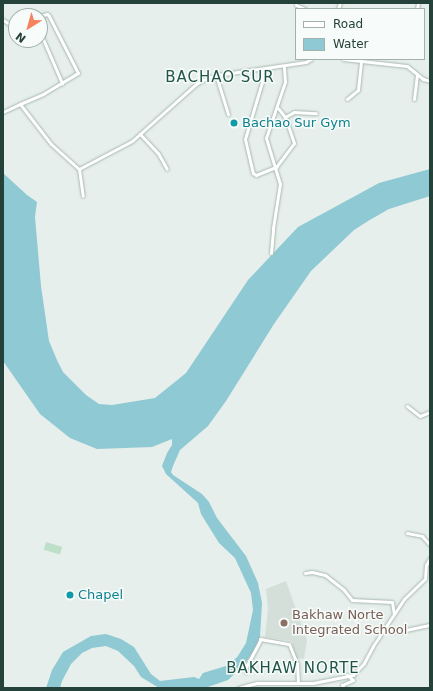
<!DOCTYPE html>
<html>
<head>
<meta charset="utf-8">
<style>
	body { margin:0 }
	#map { position:relative; width:433px; height:691px; overflow:hidden; background:#e6efeb; font-family:"DejaVu Sans",sans-serif }
	div>[style] { position:absolute }
	[style*='--x'] { left:calc(var(--x)*1px); top:calc(var(--y)*1px); width:calc(var(--w)*1px); rotate:calc(var(--a)*1deg) }
	.built>* { inset:0; background:#d4dfda }
	.green>* { inset:0; background:#bfe0c8; transform-origin:0 0 }
	.water>* { inset:0; background:#8ec9d4 }
	.roads { filter:drop-shadow(0 0 1px #a8b8b2) drop-shadow(0 0 1px #a8b8b2) }
	.minor>* { height:3px; margin:-1.5px; padding:0 1.5px; transform-origin:1.5px; border-radius:1.5px; background:#fff }
	.dots>* { width:11px; height:11px; translate:-50% -50%; box-sizing:border-box; border:2px solid #f7fbf9; border-radius:50% }
	span { translate:-50% -50%; white-space:nowrap; text-align:center; line-height:1.15; -webkit-text-stroke:3px #f7fbf9; paint-order:stroke }
	.culture-label { font-size:13px; color:#0d838f }
	.left { translate:0 -50%; text-align:left }
	.education-label { font-size:13px; color:#785e54 }
	.quarter-label { font-size:15px; color:#1f5548; letter-spacing:1px }
	.frame { position:absolute; inset:0; border:4px solid #24423a; pointer-events:none }
	.legend { position:absolute; left:295px; top:8px; width:130px; height:52px; box-sizing:border-box; background:#f7fbf9; border:1px solid #a3b1ad; margin:0; padding:5px 7px; list-style:none; font-size:12px; color:#24423a }
	.legend li { display:flex; align-items:center; gap:8px; height:20px }
	.legend b { width:20px; border:1px solid #a3b1ad }
	.north { position:absolute; left:8px; top:8px; width:40px; height:40px; box-sizing:border-box; background:#f7fbf9; border:1px solid #a3b1ad; border-radius:50%; rotate:217deg; font-size:11px; font-weight:700; line-height:16px; text-align:center; color:#24423a }
	.north::after { content:''; display:block; margin:auto; width:14px; height:18px; background:#f4845f; clip-path:polygon(50% 0,100% 100%,50% 72%,0 100%) }
</style>
</head>
<body>
<div id="map">
	<div class="built">
		<i style="clip-path:polygon(286px 581px,307px 640px,304px 659px,297px 658px,293px 653px,292px 641px,265px 637px,268px 609px,266px 589px)"></i>
	</div>
	<div class="green">
		<i style="left:46px;top:542px;width:17px;height:8px;rotate:17deg"></i>
	</div>
	<div class="water">
		<i style="clip-path:polygon(430px 169px,430px 196px,389px 209px,368px 221px,354px 230px,311px 271px,274px 324px,226px 401px,208px 426px,180px 450px,173px 466px,171px 472px,173px 475px,202px 494px,209px 502px,217px 518px,246px 556px,258px 583px,262px 603px,260px 637px,255px 649px,244px 665px,228px 680px,205px 688px,159px 688px,141px 677px,134px 666px,118px 651px,106px 646px,92px 648px,82px 653px,71px 664px,62px 681px,60px 688px,46px 688px,52px 670px,63px 652px,91px 636px,106px 634px,121px 639px,134px 647px,151px 674px,160px 681px,194px 677px,199px 679px,203px 673px,229px 665px,238px 656px,246px 643px,253px 610px,251px 593px,235px 558px,219px 543px,201px 514px,198px 503px,166px 474px,162px 466px,167px 453px,172px 445px,172px 439px,152px 447px,97px 449px,70px 438px,40px 414px,3px 361px,3px 173px,27px 195px,37px 202px,35px 217px,41px 286px,49px 341px,57px 360px,63px 372px,86px 395px,99px 404px,112px 405px,155px 398px,186px 373px,248px 280px,298px 227px,379px 183px)"></i>
	</div>
	<div class="roads">
		<div class="minor">
			<i style="--x:296;--y:5;--w:10;--a:24"></i>
			<i style="--x:338;--y:9;--w:6;--a:-72"></i>
			<i style="--x:417;--y:9;--w:6;--a:-81"></i>
			<i style="--x:3;--y:20;--w:9;--a:32"></i>
			<i style="--x:11;--y:25;--w:5;--a:0"></i>
			<i style="--x:40;--y:32;--w:56;--a:66.7"></i>
			<i style="--x:343;--y:59;--w:64;--a:6.2"></i>
			<i style="--x:407;--y:66;--w:21;--a:39"></i>
			<i style="--x:423;--y:79;--w:7;--a:16"></i>
			<i style="--x:262;--y:69;--w:13;--a:90"></i>
			<i style="--x:262;--y:82;--w:59;--a:106.6"></i>
			<i style="--x:245;--y:139;--w:35;--a:77"></i>
			<i style="--x:253;--y:173;--w:4;--a:34"></i>
			<i style="--x:256;--y:175;--w:22;--a:-22"></i>
			<i style="--x:276;--y:167;--w:30;--a:-53"></i>
			<i style="--x:294;--y:143;--w:28;--a:-109"></i>
			<i style="--x:285;--y:117;--w:11;--a:-128"></i>
			<i style="--x:216;--y:75;--w:41;--a:72.9"></i>
			<i style="--x:347;--y:99;--w:14;--a:-39"></i>
			<i style="--x:358;--y:90;--w:29;--a:-84"></i>
			<i style="--x:414;--y:99;--w:24;--a:-83"></i>
			<i style="--x:20;--y:104;--w:25;--a:-23"></i>
			<i style="--x:43;--y:94;--w:41;--a:-31"></i>
			<i style="--x:78;--y:73;--w:64;--a:-117"></i>
			<i style="--x:49;--y:16;--w:3;--a:-135"></i>
			<i style="--x:47;--y:14;--w:8;--a:166"></i>
			<i style="--x:3;--y:112;--w:19;--a:-25"></i>
			<i style="--x:20;--y:104;--w:51;--a:52.2"></i>
			<i style="--x:51;--y:144;--w:38;--a:42"></i>
			<i style="--x:79;--y:169;--w:60;--a:-27.8"></i>
			<i style="--x:132;--y:141;--w:86;--a:-41.7"></i>
			<i style="--x:196;--y:84;--w:13;--a:-29"></i>
			<i style="--x:207;--y:78;--w:10;--a:-17"></i>
			<i style="--x:217;--y:75;--w:90;--a:-8.3"></i>
			<i style="--x:306;--y:62;--w:6;--a:-31"></i>
			<i style="--x:285;--y:117;--w:10;--a:-29"></i>
			<i style="--x:294;--y:112;--w:22;--a:3"></i>
			<i style="--x:140;--y:134;--w:26;--a:47"></i>
			<i style="--x:158;--y:153;--w:18;--a:61"></i>
			<i style="--x:79;--y:169;--w:27;--a:82"></i>
			<i style="--x:271;--y:253;--w:25;--a:-85"></i>
			<i style="--x:273;--y:228;--w:45;--a:-81"></i>
			<i style="--x:280;--y:184;--w:48;--a:-106.9"></i>
			<i style="--x:266;--y:138;--w:59;--a:-71.3"></i>
			<i style="--x:285;--y:82;--w:16;--a:-94"></i>
			<i style="--x:407;--y:406;--w:16;--a:38"></i>
			<i style="--x:420;--y:416;--w:11;--a:-22"></i>
			<i style="--x:407;--y:533;--w:15;--a:11"></i>
			<i style="--x:422;--y:536;--w:12;--a:48"></i>
			<i style="--x:305;--y:573;--w:7;--a:-8"></i>
			<i style="--x:312;--y:572;--w:13;--a:13"></i>
			<i style="--x:325;--y:575;--w:24;--a:38"></i>
			<i style="--x:344;--y:590;--w:13;--a:51"></i>
			<i style="--x:352;--y:600;--w:40;--a:2.9"></i>
			<i style="--x:392;--y:602;--w:12;--a:81"></i>
			<i style="--x:384;--y:630;--w:17;--a:3"></i>
			<i style="--x:401;--y:631;--w:30;--a:-12"></i>
			<i style="--x:260;--y:639;--w:29;--a:10"></i>
			<i style="--x:289;--y:644;--w:22;--a:68"></i>
			<i style="--x:297;--y:664;--w:19;--a:87"></i>
			<i style="--x:246;--y:672;--w:5;--a:-90"></i>
			<i style="--x:246;--y:667;--w:32;--a:-62"></i>
			<i style="--x:238;--y:688;--w:20;--a:-15"></i>
			<i style="--x:257;--y:683;--w:56;--a:0"></i>
			<i style="--x:313;--y:683;--w:41;--a:-11.3"></i>
			<i style="--x:353;--y:675;--w:16;--a:-47"></i>
			<i style="--x:364;--y:663;--w:19;--a:-62"></i>
			<i style="--x:373;--y:646;--w:56;--a:-56.6"></i>
			<i style="--x:404;--y:599;--w:29;--a:-44"></i>
			<i style="--x:425;--y:579;--w:14;--a:-86"></i>
			<i style="--x:426;--y:565;--w:8;--a:-60"></i>
			<i style="--x:344;--y:688;--w:4;--a:-124"></i>
			<i style="--x:342;--y:685;--w:12;--a:-24"></i>
			<i style="--x:353;--y:680;--w:8;--a:-140"></i>
		</div>
	</div>
	<div class="dots">
		<i style="left:234px;top:123px;background:#0f9aa8"></i>
		<i style="left:70px;top:595px;background:#0f9aa8"></i>
		<i style="left:284px;top:623px;background:#8d6e63"></i>
	</div>
	<div class="culture-label">
		<span class="left" style="left:242px;top:123px">Bachao Sur Gym</span>
		<span class="left" style="left:78px;top:595px">Chapel</span>
	</div>
	<div class="education-label">
		<span class="left" style="left:292px;top:623px">Bakhaw Norte<br>Integrated School</span>
	</div>
	<div class="quarter-label">
		<span style="left:220px;top:78px">BACHAO SUR</span>
		<span style="left:293px;top:669px">BAKHAW NORTE</span>
	</div>
	<div class="frame"></div>
	<ul class="legend">
	<li><b style="height:5px;background:#fff"></b>Road</li>
	<li><b style="height:11px;background:#8ec9d4"></b>Water</li>
	</ul>
	<div class="north">N</div>
</div>
</body>
</html>
